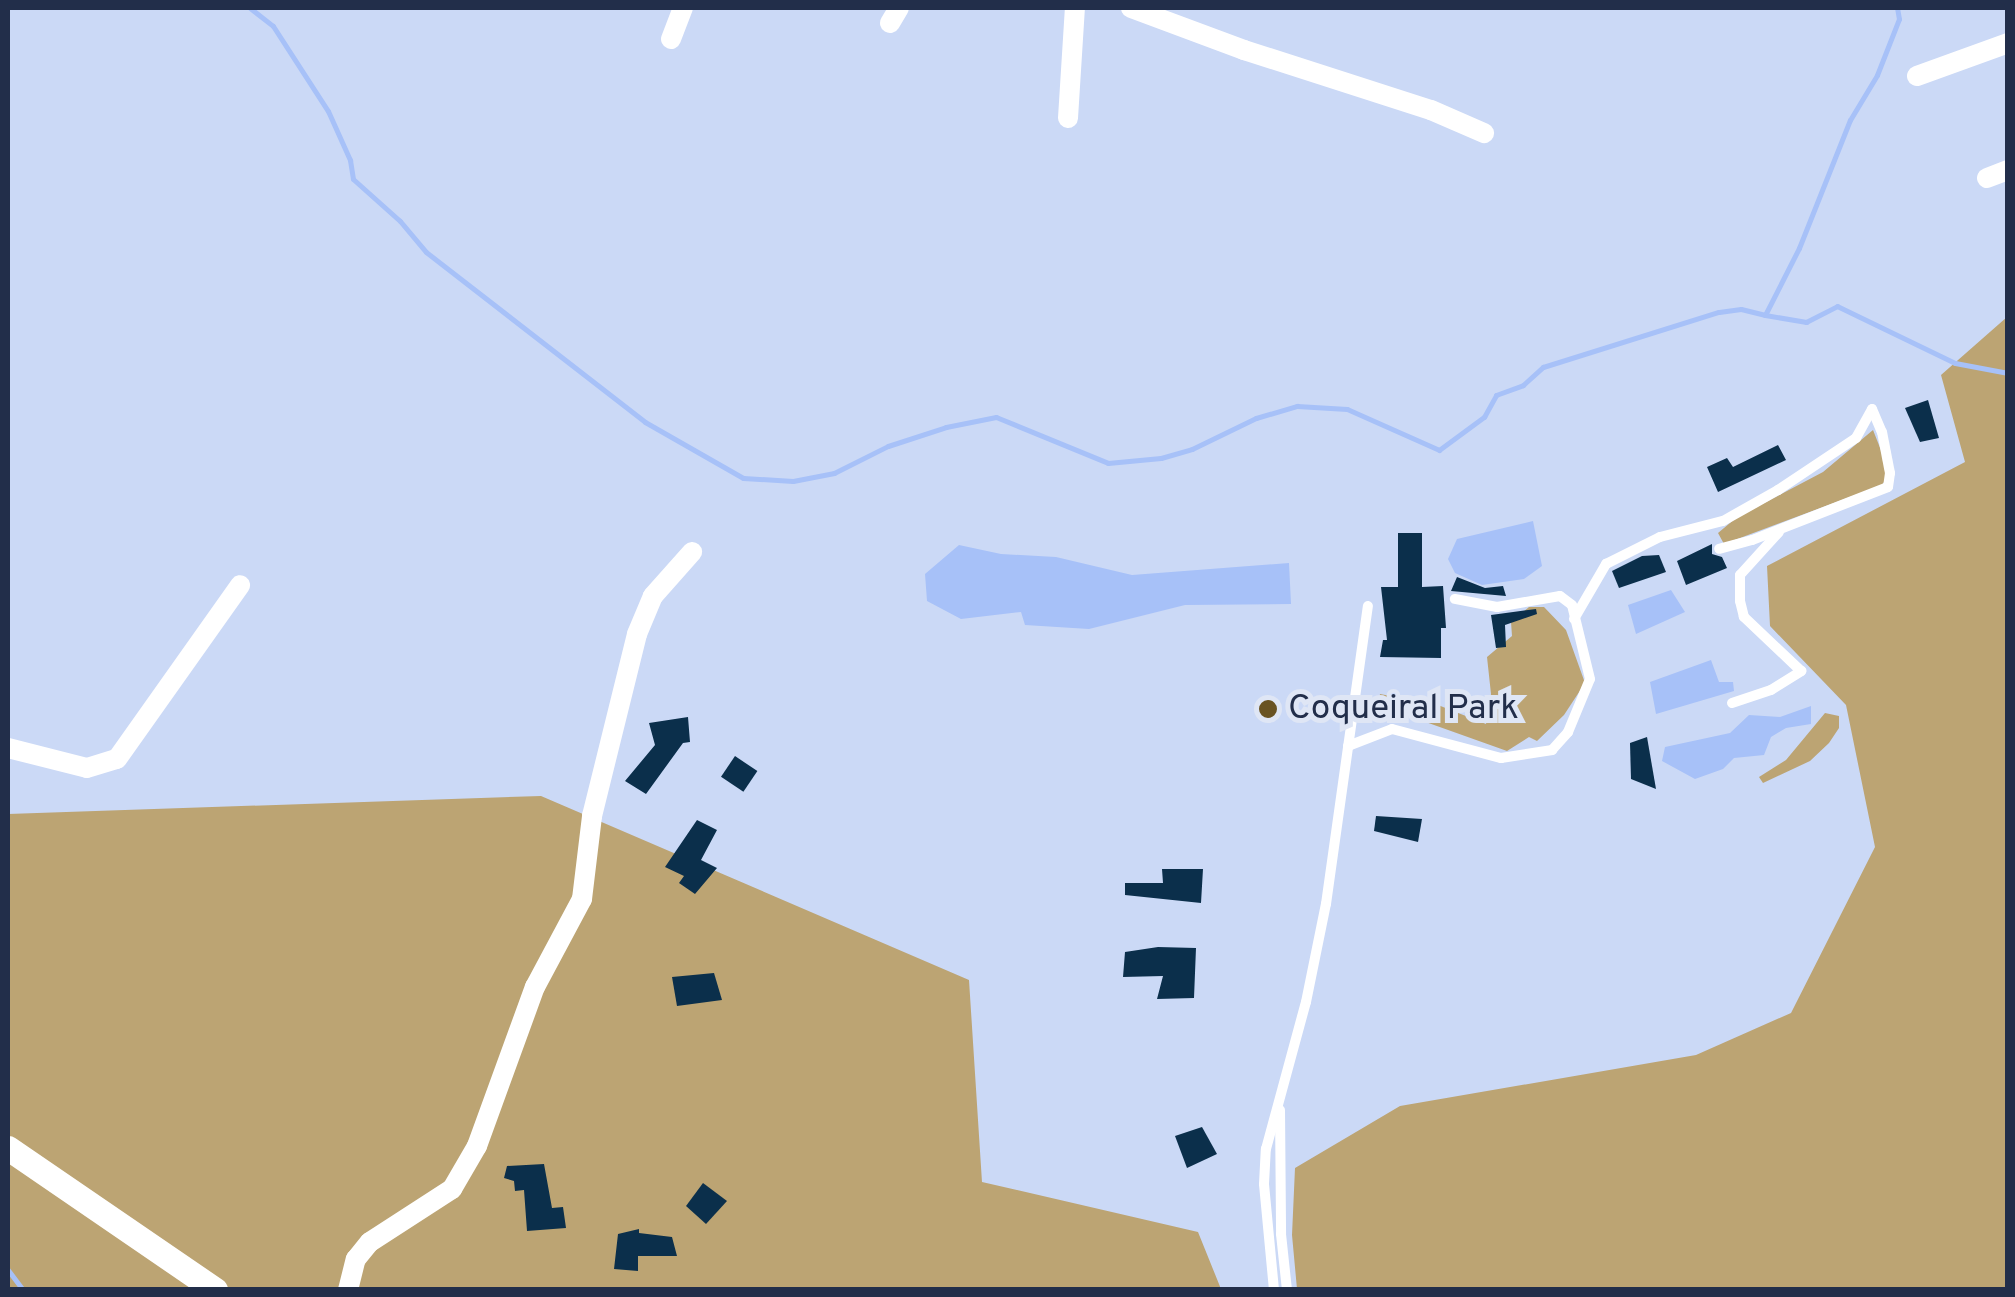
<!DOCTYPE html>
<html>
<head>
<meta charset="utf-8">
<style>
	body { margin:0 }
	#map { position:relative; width:2015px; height:1297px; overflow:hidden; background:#cbd9f6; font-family:Overpass,sans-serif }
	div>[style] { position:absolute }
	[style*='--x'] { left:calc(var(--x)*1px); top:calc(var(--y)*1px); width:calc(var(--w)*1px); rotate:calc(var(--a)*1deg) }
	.green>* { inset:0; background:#bca473 }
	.water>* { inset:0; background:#a7c1f8 }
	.stream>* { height:5px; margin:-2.5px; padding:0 2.5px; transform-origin:2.5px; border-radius:2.5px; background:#a7c1f8 }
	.building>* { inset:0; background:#0b2f4b; transform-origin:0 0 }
	.service>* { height:10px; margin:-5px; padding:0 5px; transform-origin:5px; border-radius:5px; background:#fff }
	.minor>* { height:20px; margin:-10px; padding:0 10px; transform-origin:10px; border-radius:10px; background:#fff }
	.tertiary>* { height:25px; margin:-12.5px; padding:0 12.5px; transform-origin:12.5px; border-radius:12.5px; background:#fff }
	.dots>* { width:28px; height:28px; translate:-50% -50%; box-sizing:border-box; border:5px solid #dfe6f5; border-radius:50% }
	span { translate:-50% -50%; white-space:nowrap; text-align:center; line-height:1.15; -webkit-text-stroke:10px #dfe6f5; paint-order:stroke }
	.poi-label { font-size:35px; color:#222e4a }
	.left { translate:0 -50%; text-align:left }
	.frame { position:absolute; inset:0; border:10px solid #222e4a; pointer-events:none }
</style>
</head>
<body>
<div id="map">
	<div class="green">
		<i style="clip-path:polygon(2007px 317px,2007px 1289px,1297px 1289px,1292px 1235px,1295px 1168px,1400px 1106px,1696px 1055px,1791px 1013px,1875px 847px,1846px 705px,1770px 626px,1767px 566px,1965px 462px,1941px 375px)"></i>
		<i style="clip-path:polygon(1873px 430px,1890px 473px,1882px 485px,1724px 544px,1718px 533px,1736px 518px,1823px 472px)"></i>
		<i style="clip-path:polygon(1529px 607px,1544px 607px,1566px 630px,1585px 683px,1564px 715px,1537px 741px,1529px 737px,1507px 751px,1378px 705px,1380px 694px,1438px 705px,1486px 724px,1491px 694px,1487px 657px,1512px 636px,1511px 622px)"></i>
		<i style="clip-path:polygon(1825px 713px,1839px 716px,1839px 728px,1829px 743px,1810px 761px,1763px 783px,1759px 777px,1786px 760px)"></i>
		<i style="clip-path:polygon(541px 796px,969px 980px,982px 1182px,1198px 1232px,1221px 1289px,8px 1289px,8px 814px)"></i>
	</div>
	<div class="water">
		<i style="clip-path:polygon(1533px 521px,1542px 566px,1524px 579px,1482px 585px,1455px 573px,1448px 559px,1457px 539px)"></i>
		<i style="clip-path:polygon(959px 545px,1001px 554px,1056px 557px,1132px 575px,1289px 563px,1291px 604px,1185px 605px,1089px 629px,1025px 625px,1021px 612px,961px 619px,927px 601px,925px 574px)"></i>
		<i style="clip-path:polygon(1671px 590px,1685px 612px,1636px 634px,1628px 605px)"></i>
		<i style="clip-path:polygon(1711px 660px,1719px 682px,1733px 682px,1734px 691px,1656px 714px,1650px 682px)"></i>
		<i style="clip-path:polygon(1811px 706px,1811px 724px,1786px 728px,1771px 737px,1764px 755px,1734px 758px,1723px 769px,1695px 779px,1662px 761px,1665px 747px,1730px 733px,1749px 715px,1780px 717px)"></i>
	</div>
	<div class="stream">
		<i style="--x:250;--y:8;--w:29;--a:38"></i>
		<i style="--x:273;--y:26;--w:101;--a:57.1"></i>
		<i style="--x:328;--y:111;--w:54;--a:65.8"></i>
		<i style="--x:350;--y:160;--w:19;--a:81"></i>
		<i style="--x:353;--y:179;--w:63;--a:41.8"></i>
		<i style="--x:400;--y:221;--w:40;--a:50"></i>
		<i style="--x:426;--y:252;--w:277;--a:37.8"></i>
		<i style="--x:645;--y:422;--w:113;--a:29.7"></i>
		<i style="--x:743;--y:478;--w:50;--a:3.4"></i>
		<i style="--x:793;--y:481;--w:42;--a:-11"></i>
		<i style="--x:834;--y:473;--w:60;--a:-26.6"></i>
		<i style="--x:888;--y:446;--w:61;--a:-18.1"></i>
		<i style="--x:946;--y:427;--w:51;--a:-11.3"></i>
		<i style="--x:996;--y:417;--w:121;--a:22.3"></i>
		<i style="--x:1108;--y:463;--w:53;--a:-5.4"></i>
		<i style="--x:1161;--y:458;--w:32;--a:-16"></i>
		<i style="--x:1192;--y:449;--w:71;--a:-25.8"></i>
		<i style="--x:1256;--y:418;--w:43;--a:-16.3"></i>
		<i style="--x:1297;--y:406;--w:50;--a:3.4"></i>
		<i style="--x:1347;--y:409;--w:101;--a:24"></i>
		<i style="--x:1439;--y:450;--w:56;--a:-36.3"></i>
		<i style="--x:1484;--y:417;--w:25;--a:-61"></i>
		<i style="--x:1496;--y:395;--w:29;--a:-20"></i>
		<i style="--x:1523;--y:385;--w:27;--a:-42"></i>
		<i style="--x:1543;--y:367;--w:184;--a:-17.4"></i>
		<i style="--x:1719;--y:312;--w:22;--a:-8"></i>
		<i style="--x:1741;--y:309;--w:25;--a:14"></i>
		<i style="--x:1765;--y:315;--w:75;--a:-63.1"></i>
		<i style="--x:1799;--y:248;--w:138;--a:-68.3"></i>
		<i style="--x:1850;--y:120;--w:52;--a:-59"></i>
		<i style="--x:1877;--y:75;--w:60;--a:-68.6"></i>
		<i style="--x:1899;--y:19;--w:11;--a:-100"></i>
		<i style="--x:1765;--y:315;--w:42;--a:9.7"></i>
		<i style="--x:1806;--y:322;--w:35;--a:-27"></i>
		<i style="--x:1837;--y:306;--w:131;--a:25.8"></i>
		<i style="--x:1955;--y:363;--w:54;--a:10.7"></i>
		<i style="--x:8;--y:1270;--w:25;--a:53"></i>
	</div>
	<div class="building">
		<i style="clip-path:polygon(1928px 400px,1939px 438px,1920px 442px,1905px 408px)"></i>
		<i style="clip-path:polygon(1778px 445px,1786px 460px,1718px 492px,1707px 467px,1727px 458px,1733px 467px)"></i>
		<i style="clip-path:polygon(1398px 533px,1422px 533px,1422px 587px,1443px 586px,1446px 628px,1441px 628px,1441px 658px,1380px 657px,1383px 640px,1387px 640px,1381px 587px,1398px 587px)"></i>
		<i style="clip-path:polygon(1712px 544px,1712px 554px,1722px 557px,1727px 568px,1686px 585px,1677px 561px)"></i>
		<i style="clip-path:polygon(1659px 555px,1666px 572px,1619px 588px,1612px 571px,1642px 556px)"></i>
		<i style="clip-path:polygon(1457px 577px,1485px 588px,1503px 586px,1506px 596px,1451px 591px)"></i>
		<i style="clip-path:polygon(1536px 609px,1537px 614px,1505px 625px,1506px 647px,1496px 648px,1491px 615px)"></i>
		<i style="clip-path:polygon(688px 717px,690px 742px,683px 743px,646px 794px,625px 781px,655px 745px,649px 723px)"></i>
		<i style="clip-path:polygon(1647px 737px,1656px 789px,1631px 779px,1630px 743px)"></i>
		<i style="left:735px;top:756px;width:27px;height:25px;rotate:34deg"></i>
		<i style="clip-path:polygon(1376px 816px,1422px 819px,1418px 842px,1374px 831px)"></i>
		<i style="clip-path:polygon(697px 820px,717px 830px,701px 860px,717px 868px,695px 894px,679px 883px,684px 876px,665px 867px)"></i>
		<i style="clip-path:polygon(1162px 869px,1203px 869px,1201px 903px,1125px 895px,1125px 883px,1163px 883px)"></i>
		<i style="clip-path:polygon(1158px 947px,1196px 948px,1194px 998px,1157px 999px,1163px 976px,1123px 977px,1125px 952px)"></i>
		<i style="clip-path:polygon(714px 973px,722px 1000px,677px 1006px,672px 977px)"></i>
		<i style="clip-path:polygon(1202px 1127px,1217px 1154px,1187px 1168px,1175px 1136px)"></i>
		<i style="clip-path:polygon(544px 1164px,552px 1208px,563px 1207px,566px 1228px,527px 1231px,524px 1190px,515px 1191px,514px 1181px,504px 1178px,507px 1166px)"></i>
		<i style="clip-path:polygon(703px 1183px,727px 1201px,706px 1224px,686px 1206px)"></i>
		<i style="clip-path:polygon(639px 1229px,639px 1233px,672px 1237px,677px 1256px,638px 1256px,638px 1271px,614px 1269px,618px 1234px)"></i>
	</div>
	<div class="service">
		<i style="--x:1574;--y:619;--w:64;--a:-59.8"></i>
		<i style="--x:1606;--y:564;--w:60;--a:-26.6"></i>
		<i style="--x:1660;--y:537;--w:65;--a:-14.3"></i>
		<i style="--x:1723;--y:521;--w:63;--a:-29.4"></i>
		<i style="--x:1778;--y:490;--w:94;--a:-33.7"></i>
		<i style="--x:1856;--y:438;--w:33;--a:-61"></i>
		<i style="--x:1872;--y:409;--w:25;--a:67"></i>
		<i style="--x:1882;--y:432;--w:42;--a:79"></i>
		<i style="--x:1890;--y:473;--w:14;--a:98"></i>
		<i style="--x:1888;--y:487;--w:146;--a:158.7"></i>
		<i style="--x:1752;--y:540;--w:34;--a:165"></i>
		<i style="--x:1732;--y:703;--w:41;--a:-18.4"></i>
		<i style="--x:1771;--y:690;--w:36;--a:-32"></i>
		<i style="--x:1801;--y:671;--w:79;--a:-136.5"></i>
		<i style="--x:1744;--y:617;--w:16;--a:-104"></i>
		<i style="--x:1740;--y:601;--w:26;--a:-90"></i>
		<i style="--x:1740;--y:575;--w:58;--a:-47.8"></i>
		<i style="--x:1348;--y:746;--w:47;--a:-21.1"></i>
		<i style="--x:1392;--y:729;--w:113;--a:14.9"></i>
		<i style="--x:1501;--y:758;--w:52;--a:-8.9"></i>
		<i style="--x:1552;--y:750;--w:24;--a:-48"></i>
		<i style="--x:1568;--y:732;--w:57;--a:-67.5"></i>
		<i style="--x:1590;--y:679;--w:76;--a:-103.7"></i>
		<i style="--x:1572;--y:605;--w:15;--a:-143"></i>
		<i style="--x:1560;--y:596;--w:64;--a:170.1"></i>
		<i style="--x:1497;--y:607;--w:43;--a:-169.2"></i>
		<i style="--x:1280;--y:1110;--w:124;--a:89.5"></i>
		<i style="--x:1281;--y:1234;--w:56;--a:83.9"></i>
		<i style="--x:1274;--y:1290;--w:106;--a:-95.4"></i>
		<i style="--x:1264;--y:1184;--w:35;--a:-87"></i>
		<i style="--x:1266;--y:1149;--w:152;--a:-74.8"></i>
		<i style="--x:1306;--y:1002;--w:100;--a:-78.5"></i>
		<i style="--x:1326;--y:904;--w:301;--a:-82"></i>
	</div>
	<div class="minor">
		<i style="--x:1131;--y:8;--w:121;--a:20.4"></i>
		<i style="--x:1244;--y:50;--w:196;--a:17.8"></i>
		<i style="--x:1431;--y:110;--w:58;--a:23.5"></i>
		<i style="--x:890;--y:23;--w:17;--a:-59"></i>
		<i style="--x:671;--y:39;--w:33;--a:-69"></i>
		<i style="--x:1917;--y:76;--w:97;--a:-19.9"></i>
		<i style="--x:1068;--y:118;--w:110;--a:-86.4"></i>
		<i style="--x:1987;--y:178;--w:22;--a:-21"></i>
		<i style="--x:8;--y:748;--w:81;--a:14.2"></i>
		<i style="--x:87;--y:768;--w:31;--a:-17"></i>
		<i style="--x:117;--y:759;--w:213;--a:-54.7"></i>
		<i style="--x:348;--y:1290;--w:32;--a:-76"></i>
		<i style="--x:356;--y:1259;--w:22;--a:-51"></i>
		<i style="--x:370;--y:1242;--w:98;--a:-32.9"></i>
		<i style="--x:452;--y:1189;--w:50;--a:-59.8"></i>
		<i style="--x:477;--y:1146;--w:169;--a:-70"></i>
		<i style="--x:535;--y:987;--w:100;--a:-61.9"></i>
		<i style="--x:582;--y:899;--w:84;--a:-83.1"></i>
		<i style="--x:592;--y:816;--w:187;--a:-76.1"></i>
		<i style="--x:637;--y:634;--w:41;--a:-67.2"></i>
		<i style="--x:653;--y:596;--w:59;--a:-48.4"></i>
	</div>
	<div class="tertiary">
		<i style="--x:8;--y:1148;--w:251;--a:34.4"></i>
	</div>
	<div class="dots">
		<i style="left:1268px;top:709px;background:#695322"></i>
	</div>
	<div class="poi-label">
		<span class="left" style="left:1288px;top:709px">Coqueiral Park</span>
	</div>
	<div class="frame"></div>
</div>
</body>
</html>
